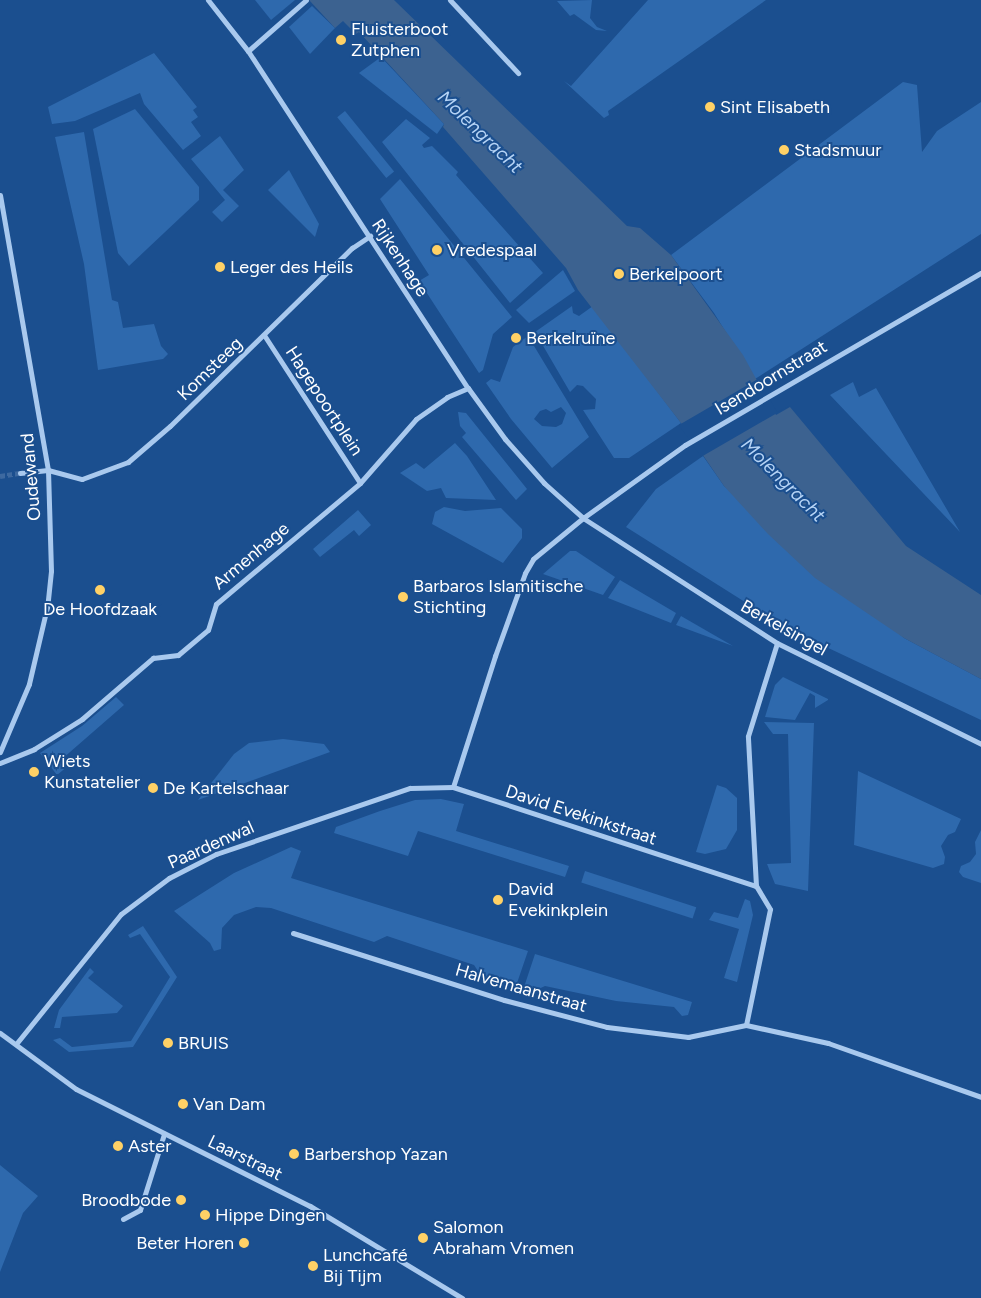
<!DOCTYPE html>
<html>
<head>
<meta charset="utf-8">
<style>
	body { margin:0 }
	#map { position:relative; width:981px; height:1298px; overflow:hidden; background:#1b4f8f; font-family:Figtree,sans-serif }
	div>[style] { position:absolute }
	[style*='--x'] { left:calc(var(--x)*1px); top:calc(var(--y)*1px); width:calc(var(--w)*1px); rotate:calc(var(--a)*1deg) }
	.green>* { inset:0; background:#2e69ad; transform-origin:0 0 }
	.water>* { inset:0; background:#3c6290 }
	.pier>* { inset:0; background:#1b4f8f }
	.street-tunnel>* { height:5px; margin-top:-2.5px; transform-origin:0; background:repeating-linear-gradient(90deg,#3d69a0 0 5px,transparent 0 7.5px) }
	.street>* { height:5px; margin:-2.5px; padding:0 2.5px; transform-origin:2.5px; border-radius:2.5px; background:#a9c9ee }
	.dots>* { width:14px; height:14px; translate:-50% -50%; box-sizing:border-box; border:2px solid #1b4f8f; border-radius:50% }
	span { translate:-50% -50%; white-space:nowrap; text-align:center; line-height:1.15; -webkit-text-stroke:4px #1b4f8f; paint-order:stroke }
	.poi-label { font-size:18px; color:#fff }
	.left { translate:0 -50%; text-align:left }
	.right { translate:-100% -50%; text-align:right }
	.street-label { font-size:18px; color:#fff }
	.water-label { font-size:19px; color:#b5d3f5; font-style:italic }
</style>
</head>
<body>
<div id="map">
	<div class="green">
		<i style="clip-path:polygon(255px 0,295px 0,271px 20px)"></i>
		<i style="clip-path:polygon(592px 0,590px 18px,597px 27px,607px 31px,596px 30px,574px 14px,570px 16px,557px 1px)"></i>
		<i style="clip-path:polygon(648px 0,766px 0,608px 111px,609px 115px,604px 118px,564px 81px,571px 86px)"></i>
		<i style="clip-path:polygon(312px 6px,335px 28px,310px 54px,289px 27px)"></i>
		<i style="clip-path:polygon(154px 53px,197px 107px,193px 110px,198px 117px,191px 122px,201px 136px,183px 150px,144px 104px,140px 93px,75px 121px,52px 124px,48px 107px)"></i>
		<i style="clip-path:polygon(381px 57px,444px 124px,437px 134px,359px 73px)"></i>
		<i style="clip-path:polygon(903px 82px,917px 85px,922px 152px,937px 131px,981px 102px,981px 234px,755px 379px,714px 313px,671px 255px)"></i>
		<i style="clip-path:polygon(135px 109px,199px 187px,199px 200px,129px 266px,118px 253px,93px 129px)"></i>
		<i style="left:345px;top:111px;width:78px;height:10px;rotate:51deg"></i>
		<i style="clip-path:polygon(406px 119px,430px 138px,422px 145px,424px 148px,432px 146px,458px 172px,456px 175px,543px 273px,510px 303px,382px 142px)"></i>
		<i style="clip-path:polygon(84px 132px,112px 300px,118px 302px,123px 328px,154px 324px,161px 346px,168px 354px,163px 359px,98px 370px,84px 264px,55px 137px)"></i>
		<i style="clip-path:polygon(220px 136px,244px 170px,223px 190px,239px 206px,222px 222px,212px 212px,225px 200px,191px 159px)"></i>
		<i style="clip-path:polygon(289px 170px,319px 224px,315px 237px,268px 190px)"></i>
		<i style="clip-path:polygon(400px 179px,512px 317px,493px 334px,483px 370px,479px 373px,419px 281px,429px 275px,380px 199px)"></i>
		<i style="clip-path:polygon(563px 270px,575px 291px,529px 323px,516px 310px)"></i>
		<i style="clip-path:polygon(572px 306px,573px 313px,579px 316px,593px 306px,681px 423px,629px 458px,614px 458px,583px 410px,595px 409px,596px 399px,583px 386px,577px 385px,570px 392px,535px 332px)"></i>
		<i style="clip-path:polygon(evenodd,528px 336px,589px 437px,552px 468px,511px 419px,486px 383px,491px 379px,500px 382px,513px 347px,528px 336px,561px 407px,566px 413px,562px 424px,556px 427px,542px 426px,534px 419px,540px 411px,546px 409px,551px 412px,561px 407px)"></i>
		<i style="clip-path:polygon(853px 382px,859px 397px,876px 388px,960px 532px,830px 395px)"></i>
		<i style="clip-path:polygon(458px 412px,466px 413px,527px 489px,516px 500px,462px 437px,466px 433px,460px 426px)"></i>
		<i style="clip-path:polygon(455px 443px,467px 456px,496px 500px,446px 498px,441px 488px,427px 491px,400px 473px,416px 463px,424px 469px)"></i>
		<i style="clip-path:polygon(703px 456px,724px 486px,904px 638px,981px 679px,981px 720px,788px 629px,626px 527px,656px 489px)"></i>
		<i style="clip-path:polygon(444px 507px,465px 511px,501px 508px,522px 529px,522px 538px,503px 563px,432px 524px,435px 512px)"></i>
		<i style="clip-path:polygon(358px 510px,371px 525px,359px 536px,354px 530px,320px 557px,313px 549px)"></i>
		<i style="clip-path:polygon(570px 551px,576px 551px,615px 577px,603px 595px,543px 574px)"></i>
		<i style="clip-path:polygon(620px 580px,676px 613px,671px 623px,608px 598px)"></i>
		<i style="clip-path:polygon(681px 616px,733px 646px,676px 625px)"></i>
		<i style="clip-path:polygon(783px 677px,828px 699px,828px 700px,815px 708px,815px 696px,810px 693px,795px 720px,765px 717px,775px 685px)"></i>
		<i style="clip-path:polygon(116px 697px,124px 705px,62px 759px,68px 766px,57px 775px,40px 753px,82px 726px)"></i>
		<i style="clip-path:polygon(764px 722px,814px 723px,808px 891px,775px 884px,767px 864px,791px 863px,788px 734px,773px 734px)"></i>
		<i style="clip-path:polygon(283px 739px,324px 744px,330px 752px,198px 800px,234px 754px,249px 743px)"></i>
		<i style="clip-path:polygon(858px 771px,961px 819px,955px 832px,948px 835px,941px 846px,945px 857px,944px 864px,933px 868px,854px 845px)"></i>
		<i style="clip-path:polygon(717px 785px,726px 788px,737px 798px,737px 830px,726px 849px,705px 854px,696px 852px)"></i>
		<i style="clip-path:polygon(441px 799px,464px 804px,456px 831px,569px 866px,565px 877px,418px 831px,408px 856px,334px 833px,336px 827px,380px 811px,415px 800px)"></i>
		<i style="clip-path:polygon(981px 830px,981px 883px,963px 877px,959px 872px,961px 866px,970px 862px,976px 854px,975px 842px)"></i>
		<i style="clip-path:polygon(291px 847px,301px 851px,291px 878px,528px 951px,516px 986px,482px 977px,474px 965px,387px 936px,374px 942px,271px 908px,256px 907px,234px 915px,222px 928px,221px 949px,214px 951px,210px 943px,174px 911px,234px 873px)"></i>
		<i style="left:585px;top:871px;width:117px;height:12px;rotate:18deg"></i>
		<i style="clip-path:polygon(745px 899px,750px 901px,753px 915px,737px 982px,724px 978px,739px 929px,709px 920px,714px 912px,738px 918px)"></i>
		<i style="clip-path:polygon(143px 926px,177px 977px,133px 1047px,69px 1052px,53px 1040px,60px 1038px,72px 1047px,131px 1041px,170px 977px,140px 934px,130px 938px,128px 935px)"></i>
		<i style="clip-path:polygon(535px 954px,692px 1002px,688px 1015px,682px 1016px,674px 1007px,616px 1001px,545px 986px,532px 992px,523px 990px)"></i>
		<i style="clip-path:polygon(90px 968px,94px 972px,88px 978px,123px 1006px,117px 1013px,62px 1017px,60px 1028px,54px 1028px,59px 1010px)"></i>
		<i style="clip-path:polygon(0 1165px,38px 1196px,23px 1213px,0 1272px)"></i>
	</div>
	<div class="water">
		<i style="clip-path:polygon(309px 0,394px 0,627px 226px,640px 228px,671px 255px,743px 355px,776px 415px,790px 407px,906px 546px,981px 595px,981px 679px,904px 638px,815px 578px,768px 534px,724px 486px,681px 423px,578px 290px,566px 268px,443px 127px,444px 124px,359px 32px,356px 34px,343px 21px,335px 28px)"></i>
	</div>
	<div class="pier">
		<i style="clip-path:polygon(758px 379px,777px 412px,791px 405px,701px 457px,679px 425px)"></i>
	</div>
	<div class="street-tunnel">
		<i style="--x:0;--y:476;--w:20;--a:-9"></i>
	</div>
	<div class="street">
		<i style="--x:208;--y:0;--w:65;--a:51.9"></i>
		<i style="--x:248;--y:51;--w:402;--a:56.9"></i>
		<i style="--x:468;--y:388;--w:63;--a:54"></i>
		<i style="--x:505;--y:439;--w:59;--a:48.4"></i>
		<i style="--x:544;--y:483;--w:52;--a:41.9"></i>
		<i style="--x:583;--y:518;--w:231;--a:32.8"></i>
		<i style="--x:777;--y:643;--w:228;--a:26.3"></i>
		<i style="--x:450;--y:0;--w:100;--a:47"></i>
		<i style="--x:248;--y:51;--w:77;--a:-41.3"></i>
		<i style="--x:0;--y:195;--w:279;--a:80.1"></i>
		<i style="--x:48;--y:470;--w:101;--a:88.3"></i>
		<i style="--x:51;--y:571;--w:36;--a:96"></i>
		<i style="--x:47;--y:607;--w:79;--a:103.2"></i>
		<i style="--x:29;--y:684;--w:74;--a:113.1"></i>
		<i style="--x:264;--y:335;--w:176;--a:57"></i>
		<i style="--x:20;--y:473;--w:28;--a:-6"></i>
		<i style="--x:48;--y:470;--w:35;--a:15"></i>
		<i style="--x:82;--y:479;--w:49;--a:-20.3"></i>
		<i style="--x:128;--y:462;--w:55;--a:-40.6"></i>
		<i style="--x:170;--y:426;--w:255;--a:-44.4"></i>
		<i style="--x:352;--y:248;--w:22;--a:-34"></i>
		<i style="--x:0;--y:763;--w:37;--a:-22"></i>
		<i style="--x:34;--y:749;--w:57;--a:-32"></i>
		<i style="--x:82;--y:719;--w:94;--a:-40.7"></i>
		<i style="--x:153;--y:658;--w:25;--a:-7"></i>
		<i style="--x:178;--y:655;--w:39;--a:-40"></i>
		<i style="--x:208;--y:630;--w:27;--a:-73"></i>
		<i style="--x:216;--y:604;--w:188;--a:-40"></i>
		<i style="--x:360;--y:483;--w:85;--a:-48.8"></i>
		<i style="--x:416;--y:419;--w:38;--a:-35"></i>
		<i style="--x:447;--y:397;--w:23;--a:-23"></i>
		<i style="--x:453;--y:787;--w:138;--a:-72.2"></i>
		<i style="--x:495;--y:656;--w:88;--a:-70.1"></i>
		<i style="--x:525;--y:573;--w:16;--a:-60"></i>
		<i style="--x:533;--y:559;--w:65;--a:-39.4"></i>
		<i style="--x:583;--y:518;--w:125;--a:-35.6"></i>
		<i style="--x:685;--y:445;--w:342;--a:-30.2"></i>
		<i style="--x:293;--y:933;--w:221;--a:17.6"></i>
		<i style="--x:504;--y:1000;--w:106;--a:14.7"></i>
		<i style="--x:607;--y:1027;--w:82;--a:7"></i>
		<i style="--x:688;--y:1037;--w:59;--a:-11.7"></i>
		<i style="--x:746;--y:1025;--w:84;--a:12.4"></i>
		<i style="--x:828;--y:1043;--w:162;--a:19.4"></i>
		<i style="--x:746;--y:1025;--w:118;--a:-78.3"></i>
		<i style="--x:770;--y:909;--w:27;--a:-121"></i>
		<i style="--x:756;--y:886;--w:150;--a:-93.1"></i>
		<i style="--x:748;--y:736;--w:97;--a:-72.7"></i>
		<i style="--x:0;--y:1033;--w:94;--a:36.4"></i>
		<i style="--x:76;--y:1089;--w:262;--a:26.6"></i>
		<i style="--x:310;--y:1206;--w:178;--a:31.2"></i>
		<i style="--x:16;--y:1044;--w:167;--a:-51.1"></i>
		<i style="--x:121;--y:914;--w:60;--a:-36.9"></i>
		<i style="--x:169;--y:878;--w:53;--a:-27.1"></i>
		<i style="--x:216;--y:854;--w:205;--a:-18.8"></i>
		<i style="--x:410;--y:788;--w:43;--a:-1.3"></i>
		<i style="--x:453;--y:787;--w:319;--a:18.1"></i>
		<i style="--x:123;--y:1219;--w:19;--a:-28"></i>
		<i style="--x:140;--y:1210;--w:80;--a:-72.5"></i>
	</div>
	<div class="dots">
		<i style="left:341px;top:40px;background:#ffd166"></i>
		<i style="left:710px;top:107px;background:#ffd166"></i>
		<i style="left:784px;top:150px;background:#ffd166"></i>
		<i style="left:437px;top:250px;background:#ffd166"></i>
		<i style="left:220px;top:267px;background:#ffd166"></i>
		<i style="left:619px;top:274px;background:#ffd166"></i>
		<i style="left:516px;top:338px;background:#ffd166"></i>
		<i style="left:100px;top:590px;background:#ffd166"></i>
		<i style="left:403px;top:597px;background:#ffd166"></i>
		<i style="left:34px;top:772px;background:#ffd166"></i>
		<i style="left:153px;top:788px;background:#ffd166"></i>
		<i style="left:498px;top:900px;background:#ffd166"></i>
		<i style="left:168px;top:1043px;background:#ffd166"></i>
		<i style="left:183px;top:1104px;background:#ffd166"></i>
		<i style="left:118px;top:1146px;background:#ffd166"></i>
		<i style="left:294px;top:1154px;background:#ffd166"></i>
		<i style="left:181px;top:1200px;background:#ffd166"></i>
		<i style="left:205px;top:1215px;background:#ffd166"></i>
		<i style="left:423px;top:1238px;background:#ffd166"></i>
		<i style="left:244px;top:1243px;background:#ffd166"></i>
		<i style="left:313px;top:1266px;background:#ffd166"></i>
	</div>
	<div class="poi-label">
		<span class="left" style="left:351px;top:40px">Fluisterboot<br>Zutphen</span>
		<span class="left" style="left:720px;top:107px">Sint Elisabeth</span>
		<span class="left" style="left:794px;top:150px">Stadsmuur</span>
		<span class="left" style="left:447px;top:250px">Vredespaal</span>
		<span class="left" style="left:230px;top:267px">Leger des Heils</span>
		<span class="left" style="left:629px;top:274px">Berkelpoort</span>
		<span class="left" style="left:526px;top:338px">Berkelruïne</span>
		<span class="left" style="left:413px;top:597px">Barbaros Islamitische<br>Stichting</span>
		<span style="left:100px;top:609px">De Hoofdzaak</span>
		<span class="left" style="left:44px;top:772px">Wiets<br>Kunstatelier</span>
		<span class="left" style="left:163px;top:788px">De Kartelschaar</span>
		<span class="left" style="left:508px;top:900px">David<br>Evekinkplein</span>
		<span class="left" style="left:178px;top:1043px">BRUIS</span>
		<span class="left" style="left:193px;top:1104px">Van Dam</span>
		<span class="left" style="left:128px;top:1146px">Aster</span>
		<span class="left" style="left:304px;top:1154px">Barbershop Yazan</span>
		<span class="right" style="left:171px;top:1200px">Broodbode</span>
		<span class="left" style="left:215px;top:1215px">Hippe Dingen</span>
		<span class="left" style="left:433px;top:1238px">Salomon<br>Abraham Vromen</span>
		<span class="right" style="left:234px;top:1243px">Beter Horen</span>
		<span class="left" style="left:323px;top:1266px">Lunchcafé<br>Bij Tijm</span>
	</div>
	<div class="street-label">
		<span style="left:400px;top:258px;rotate:57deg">Rijkenhage</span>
		<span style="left:210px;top:369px;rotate:-44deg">Komsteeg</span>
		<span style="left:771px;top:378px;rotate:-31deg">Isendoornstraat</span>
		<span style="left:324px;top:401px;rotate:57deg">Hagepoortplein</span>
		<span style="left:31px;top:477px;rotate:-95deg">Oudewand</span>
		<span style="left:251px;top:556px;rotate:-40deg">Armenhage</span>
		<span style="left:784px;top:628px;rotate:29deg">Berkelsingel</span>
		<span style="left:581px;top:815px;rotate:18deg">David Evekinkstraat</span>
		<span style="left:211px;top:845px;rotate:-24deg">Paardenwal</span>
		<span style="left:521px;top:988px;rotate:16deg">Halvemaanstraat</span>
		<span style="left:245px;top:1158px;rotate:26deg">Laarstraat</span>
	</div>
	<div class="water-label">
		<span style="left:480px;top:132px;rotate:44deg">Molengracht</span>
		<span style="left:783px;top:480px;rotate:45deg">Molengracht</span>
	</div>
</div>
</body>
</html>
